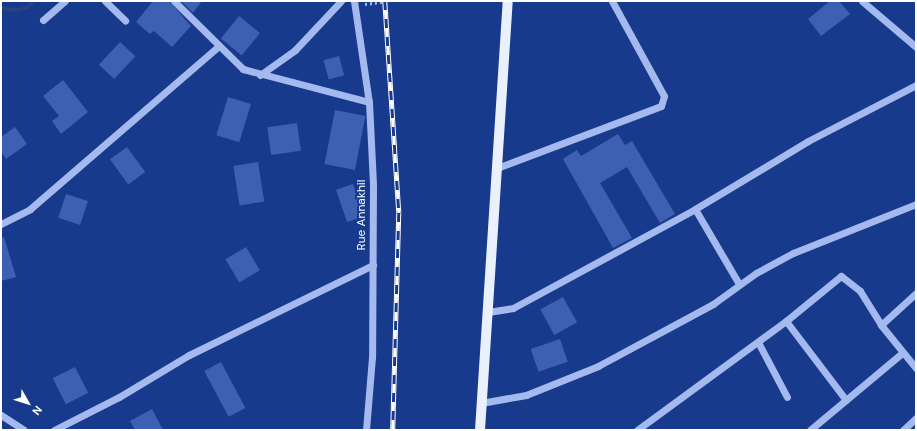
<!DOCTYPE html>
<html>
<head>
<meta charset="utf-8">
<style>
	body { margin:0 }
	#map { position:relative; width:917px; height:431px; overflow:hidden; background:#183a8d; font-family:"DM Sans",sans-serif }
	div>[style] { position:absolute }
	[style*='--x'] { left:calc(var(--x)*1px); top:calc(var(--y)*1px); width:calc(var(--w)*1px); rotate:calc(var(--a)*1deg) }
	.stream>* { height:4px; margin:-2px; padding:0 2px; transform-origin:2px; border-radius:2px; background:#294280 }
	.building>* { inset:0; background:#3d60b3; transform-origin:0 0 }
	.path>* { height:2.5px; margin-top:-1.25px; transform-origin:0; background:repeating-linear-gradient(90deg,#a4baee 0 2px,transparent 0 5px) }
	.minor>* { height:7px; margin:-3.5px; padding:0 3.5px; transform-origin:3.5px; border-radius:3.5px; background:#a4baee }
	.major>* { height:10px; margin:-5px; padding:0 5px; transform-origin:5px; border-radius:5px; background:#ebf0ff }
	.rail>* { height:4.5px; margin-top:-2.25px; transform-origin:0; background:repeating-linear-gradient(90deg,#183a8d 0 9px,#fff 0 18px); box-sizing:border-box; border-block:1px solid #fff }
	span { translate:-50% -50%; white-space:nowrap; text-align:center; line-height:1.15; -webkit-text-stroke:4px #183a8d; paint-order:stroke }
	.street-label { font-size:12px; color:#fff }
	.frame { position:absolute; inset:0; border:2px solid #fff; pointer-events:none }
	.north { position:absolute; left:8px; top:383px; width:40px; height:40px; -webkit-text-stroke:3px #183a8d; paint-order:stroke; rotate:129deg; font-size:11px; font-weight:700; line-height:16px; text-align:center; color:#fff }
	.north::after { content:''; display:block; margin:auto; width:14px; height:18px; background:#fff; clip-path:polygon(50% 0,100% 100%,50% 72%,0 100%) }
</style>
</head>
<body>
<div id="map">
	<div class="stream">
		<i style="--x:1;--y:8;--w:15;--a:8"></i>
		<i style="--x:16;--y:10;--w:12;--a:-14"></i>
		<i style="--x:28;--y:7;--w:8;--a:-50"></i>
	</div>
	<div class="building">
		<i style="clip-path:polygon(153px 1px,169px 1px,191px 26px,172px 47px,154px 31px,150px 34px,136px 22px)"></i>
		<i style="clip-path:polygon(181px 1px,202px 1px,193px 13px)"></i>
		<i style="clip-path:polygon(830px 1px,839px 1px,850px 14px,821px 36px,808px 19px)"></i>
		<i style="left:239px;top:16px;width:27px;height:29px;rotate:39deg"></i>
		<i style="left:120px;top:42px;width:21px;height:31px;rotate:43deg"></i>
		<i style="left:339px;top:56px;width:20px;height:16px;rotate:75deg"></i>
		<i style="clip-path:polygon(63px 80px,88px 112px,61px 134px,52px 121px,59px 116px,43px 96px)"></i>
		<i style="left:228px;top:97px;width:24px;height:40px;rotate:17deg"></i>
		<i style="left:335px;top:110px;width:31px;height:55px;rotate:11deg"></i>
		<i style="left:297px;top:123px;width:28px;height:30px;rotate:82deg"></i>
		<i style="clip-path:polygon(15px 127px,27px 144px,6px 159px,1px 151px,1px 137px)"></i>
		<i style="clip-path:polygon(618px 134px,625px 145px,632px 141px,675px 214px,660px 223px,627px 167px,600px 183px,632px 238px,613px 248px,563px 159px,577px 150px,581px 156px)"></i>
		<i style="left:127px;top:147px;width:31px;height:21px;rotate:54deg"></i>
		<i style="left:258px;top:162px;width:40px;height:25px;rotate:81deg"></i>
		<i style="left:353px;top:184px;width:34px;height:18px;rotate:71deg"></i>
		<i style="left:66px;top:194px;width:23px;height:25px;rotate:18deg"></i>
		<i style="clip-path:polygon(4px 237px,16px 277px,1px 281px,1px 238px)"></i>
		<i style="left:246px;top:247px;width:27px;height:24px;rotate:59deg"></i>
		<i style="left:563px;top:297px;width:29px;height:26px;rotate:61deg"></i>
		<i style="left:560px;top:339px;width:24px;height:31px;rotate:71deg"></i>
		<i style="left:221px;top:362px;width:52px;height:19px;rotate:62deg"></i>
		<i style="left:75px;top:367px;width:29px;height:25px;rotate:63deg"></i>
		<i style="clip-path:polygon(152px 409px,163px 430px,135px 430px,130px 421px)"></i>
	</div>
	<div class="path">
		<i style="--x:365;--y:4;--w:24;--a:-7"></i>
	</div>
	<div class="minor">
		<i style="--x:105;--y:1;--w:28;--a:44"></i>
		<i style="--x:174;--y:1;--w:97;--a:44.6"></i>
		<i style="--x:243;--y:69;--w:130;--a:14.7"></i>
		<i style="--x:354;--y:1;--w:102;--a:81.6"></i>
		<i style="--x:369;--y:102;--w:83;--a:87.2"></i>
		<i style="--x:373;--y:185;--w:172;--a:90.3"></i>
		<i style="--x:372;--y:357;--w:73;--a:94.7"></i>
		<i style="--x:862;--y:1;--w:71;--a:40.4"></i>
		<i style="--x:43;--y:20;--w:29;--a:-41"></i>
		<i style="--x:260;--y:75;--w:43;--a:-35.5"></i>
		<i style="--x:295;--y:50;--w:67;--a:-46.8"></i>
		<i style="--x:497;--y:168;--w:175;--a:-20.7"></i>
		<i style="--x:661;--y:106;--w:10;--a:-73"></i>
		<i style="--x:664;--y:96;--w:108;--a:-118.7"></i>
		<i style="--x:695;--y:209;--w:87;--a:59.6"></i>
		<i style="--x:1;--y:224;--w:33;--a:-27"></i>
		<i style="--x:30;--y:209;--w:248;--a:-40.8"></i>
		<i style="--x:488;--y:312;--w:25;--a:-9"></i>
		<i style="--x:513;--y:308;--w:207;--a:-28.5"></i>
		<i style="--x:695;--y:209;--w:132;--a:-31"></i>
		<i style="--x:808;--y:141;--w:122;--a:-27.4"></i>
		<i style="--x:786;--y:321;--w:99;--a:52.8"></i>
		<i style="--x:881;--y:325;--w:47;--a:-42.4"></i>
		<i style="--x:758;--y:342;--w:62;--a:62.2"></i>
		<i style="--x:481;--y:403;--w:46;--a:-10.1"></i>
		<i style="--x:526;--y:395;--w:78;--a:-21.9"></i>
		<i style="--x:598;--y:366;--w:131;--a:-28.3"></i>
		<i style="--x:713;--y:304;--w:53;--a:-35.8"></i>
		<i style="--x:756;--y:273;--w:42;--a:-28.4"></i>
		<i style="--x:793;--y:253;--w:132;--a:-21.7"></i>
		<i style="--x:1;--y:415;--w:27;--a:33"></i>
		<i style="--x:54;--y:430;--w:73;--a:-26.9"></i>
		<i style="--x:119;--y:397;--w:82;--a:-31"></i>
		<i style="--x:189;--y:355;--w:205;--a:-26.1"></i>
		<i style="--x:637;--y:430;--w:185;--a:-36.2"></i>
		<i style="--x:786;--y:321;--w:71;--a:-39.3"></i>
		<i style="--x:841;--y:276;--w:24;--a:38"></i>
		<i style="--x:860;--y:291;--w:40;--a:58"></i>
		<i style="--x:881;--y:325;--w:55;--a:50.9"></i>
		<i style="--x:810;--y:430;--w:120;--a:-39.9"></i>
		<i style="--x:903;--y:430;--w:18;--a:-43"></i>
	</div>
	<div class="major">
		<i style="--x:480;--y:430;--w:430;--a:-86.3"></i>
	</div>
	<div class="rail">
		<i style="--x:385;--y:1;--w:212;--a:86.2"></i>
		<i style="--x:399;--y:213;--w:217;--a:91.6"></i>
	</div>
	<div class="street-label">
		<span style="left:362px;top:215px;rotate:-90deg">Rue Annakhil</span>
	</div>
	<div class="frame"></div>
	<div class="north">N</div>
</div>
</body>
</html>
